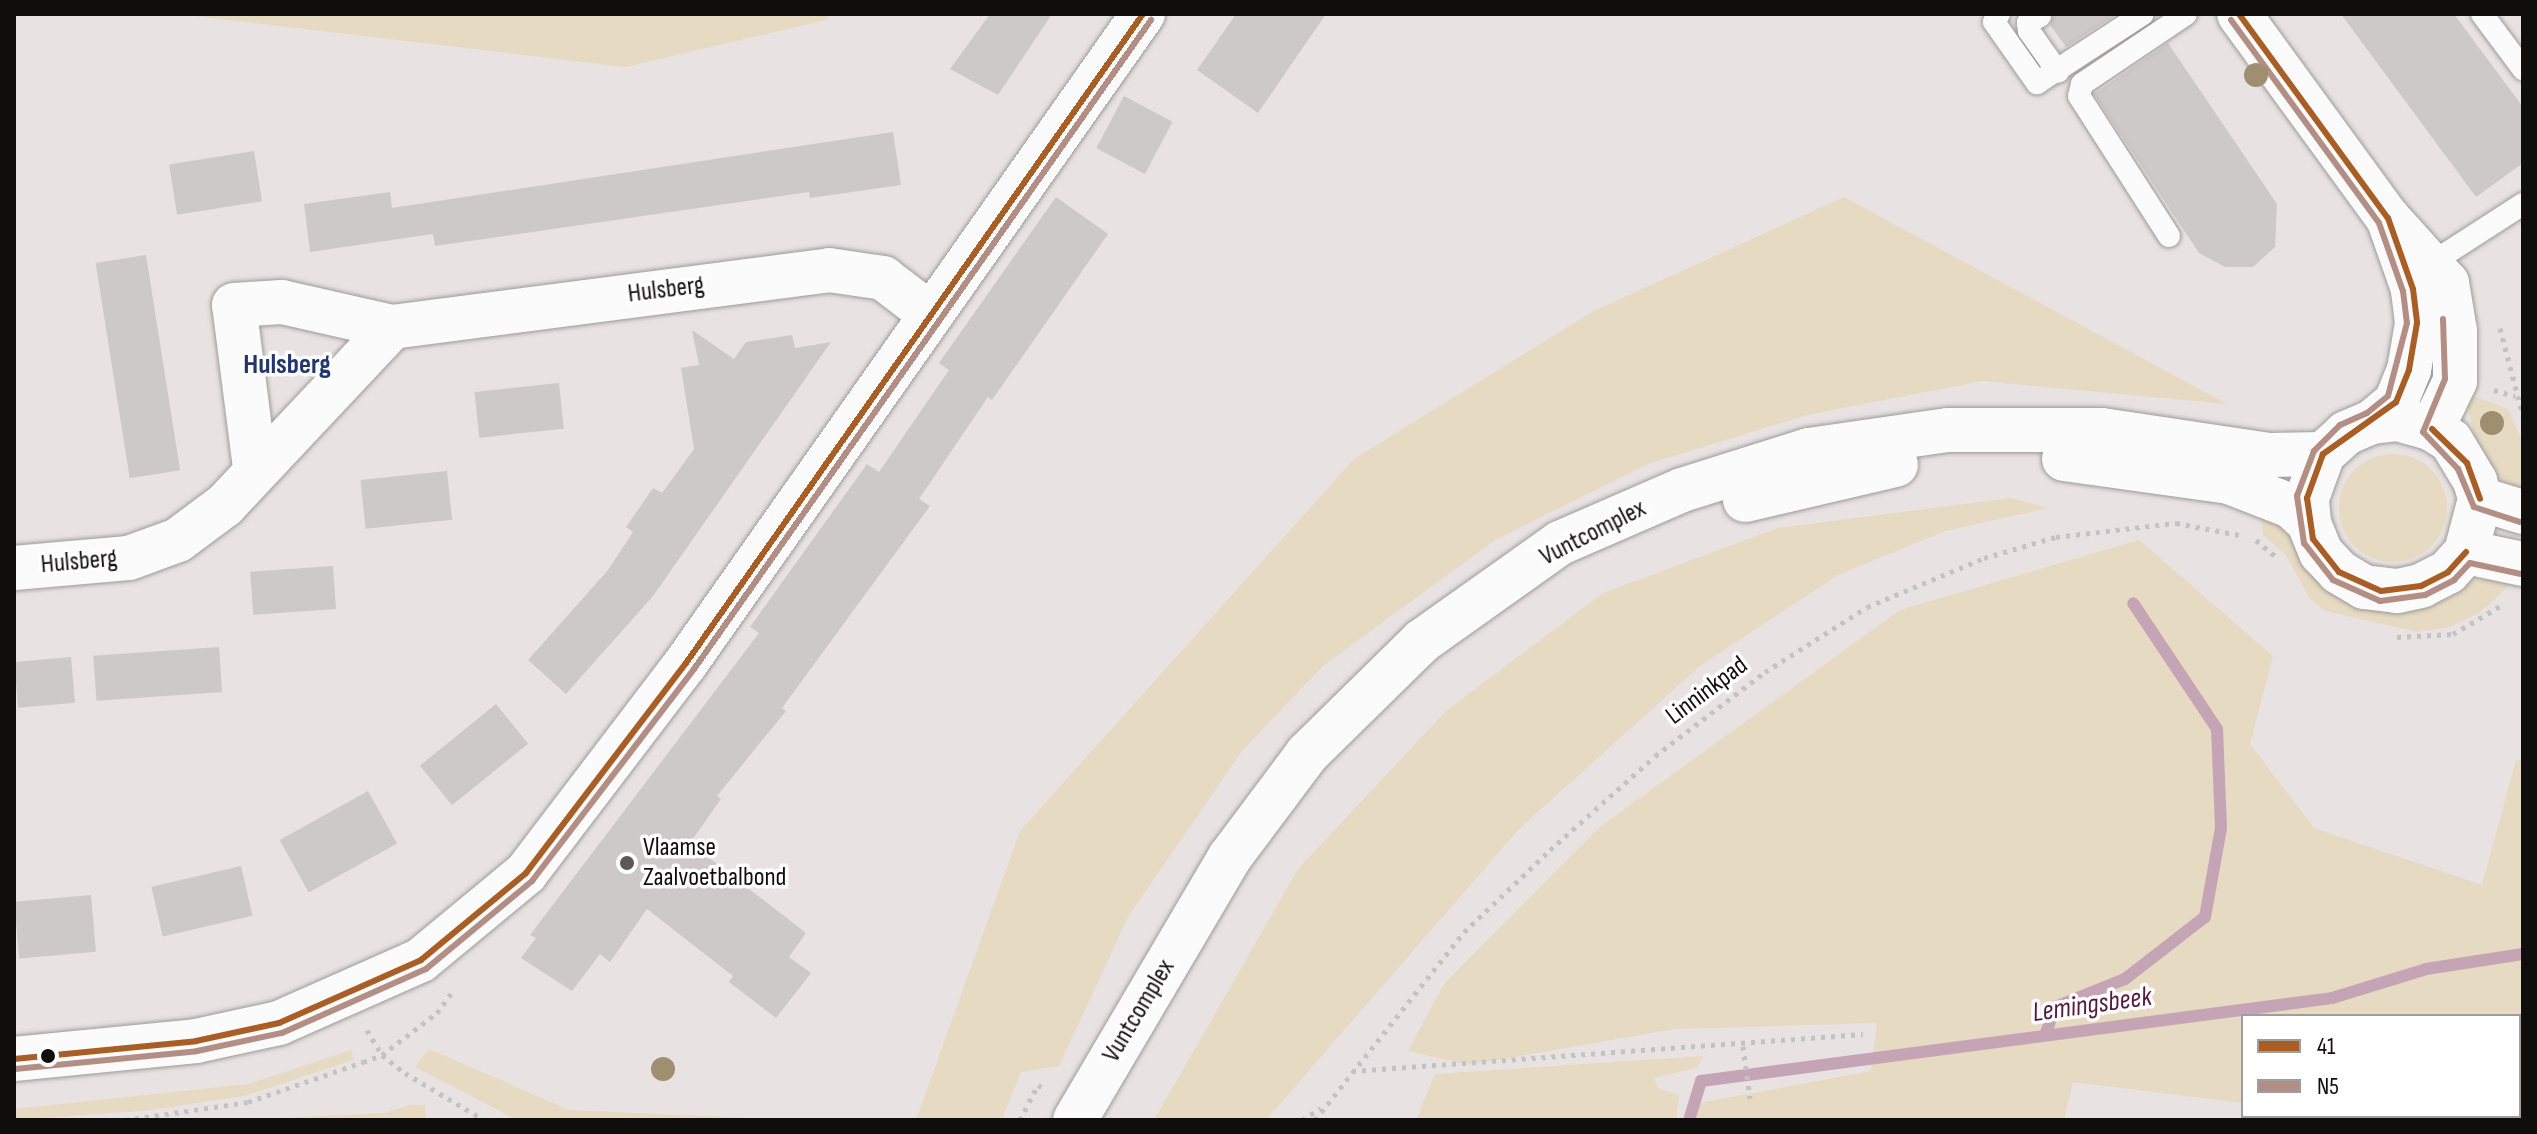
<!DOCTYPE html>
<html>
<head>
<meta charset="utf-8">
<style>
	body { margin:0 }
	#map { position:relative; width:2537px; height:1134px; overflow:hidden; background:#e8e3e2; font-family:"Sofia Sans Condensed",sans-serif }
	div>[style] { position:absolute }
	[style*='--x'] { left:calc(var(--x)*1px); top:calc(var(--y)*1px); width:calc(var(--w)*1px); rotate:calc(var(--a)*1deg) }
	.green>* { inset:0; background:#e6dac2 }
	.round { border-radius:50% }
	.stream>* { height:12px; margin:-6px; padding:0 6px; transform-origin:6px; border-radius:6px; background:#c5a4b6 }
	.building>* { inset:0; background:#cdc9c9; transform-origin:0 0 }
	.path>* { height:5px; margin-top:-2.5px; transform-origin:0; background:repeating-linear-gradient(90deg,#c4c3c3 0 4px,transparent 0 10px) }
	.roads { filter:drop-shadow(0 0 2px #9e9a99) drop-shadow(0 0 2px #9e9a99) }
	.service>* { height:22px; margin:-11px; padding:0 11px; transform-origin:11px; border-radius:11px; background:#fcfbfb }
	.minor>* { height:44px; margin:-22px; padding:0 22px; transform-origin:22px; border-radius:22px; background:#fcfbfb }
	.tertiary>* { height:44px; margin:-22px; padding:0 22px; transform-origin:22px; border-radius:22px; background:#fcfbfb }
	.bus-1>* { height:6px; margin:-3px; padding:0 3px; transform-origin:3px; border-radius:3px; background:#a85e24 }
	.bus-2>* { height:6px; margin:-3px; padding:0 3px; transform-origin:3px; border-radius:3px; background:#b38e85 }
	.trees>* { width:24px; height:24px; margin:-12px; border-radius:50%; background:#9d8f70 }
	.dots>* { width:22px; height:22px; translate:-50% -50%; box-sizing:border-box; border:4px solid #fff; border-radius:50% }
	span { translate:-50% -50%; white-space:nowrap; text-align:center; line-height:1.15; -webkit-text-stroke:7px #fff; paint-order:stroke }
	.street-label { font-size:26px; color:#100d0d }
	.poi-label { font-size:26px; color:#100d0d }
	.left { translate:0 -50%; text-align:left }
	.neighbourhood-label { font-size:28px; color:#22356d; font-weight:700 }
	.water-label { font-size:28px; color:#531b3f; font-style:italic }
	.frame { position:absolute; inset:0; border:16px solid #100d0d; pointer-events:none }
	.legend { position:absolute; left:2241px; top:1014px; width:280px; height:104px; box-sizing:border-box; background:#fff; border:2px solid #9f9e9e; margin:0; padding:10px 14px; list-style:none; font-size:24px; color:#100d0d }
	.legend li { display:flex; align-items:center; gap:16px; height:40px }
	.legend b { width:40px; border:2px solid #9f9e9e }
</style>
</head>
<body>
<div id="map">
	<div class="green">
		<i style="clip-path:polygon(178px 14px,831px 14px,826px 20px,625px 67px)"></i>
		<i style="clip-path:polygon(1844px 197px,2227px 404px,1982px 381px,1807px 415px,1648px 464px,1495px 540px,1323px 666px,1242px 751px,1128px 917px,1059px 1066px,1021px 1072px,1002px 1119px,916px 1120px,1020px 831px,1354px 459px,1592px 312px)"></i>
		<i style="clip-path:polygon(2464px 392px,2508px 409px,2523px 443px,2523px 495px,2494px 475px,2479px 454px)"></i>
		<i class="round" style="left:2339px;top:454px;width:108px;height:108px"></i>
		<i style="clip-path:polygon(2011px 498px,2049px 508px,1945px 531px,1838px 575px,1700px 666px,1519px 829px,1266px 1120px,1154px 1120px,1298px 869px,1446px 711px,1603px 593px,1778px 528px)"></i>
		<i style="clip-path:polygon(2262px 517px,2286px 527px,2401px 613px,2451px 597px,2469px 580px,2509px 580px,2508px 587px,2479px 613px,2450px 627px,2418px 632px,2325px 611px,2309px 598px,2286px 555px,2263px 535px)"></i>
		<i style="clip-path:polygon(2139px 540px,2273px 656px,2250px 744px,2314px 828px,2482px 885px,2516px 760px,2523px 760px,2523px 1120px,2332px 1116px,2519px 1116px,2519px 1016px,2243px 1016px,2243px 1103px,2073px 1082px,2064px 1120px,1696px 1120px,1699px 1103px,1871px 1071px,1877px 1023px,1675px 1029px,1468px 1065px,1408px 1051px,1444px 984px,1601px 826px,1900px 610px)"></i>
		<i style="clip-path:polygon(429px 1049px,569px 1110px,793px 1120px,517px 1120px,415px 1067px)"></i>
		<i style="clip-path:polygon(351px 1050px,354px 1060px,244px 1096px,143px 1111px,14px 1120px,14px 1109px,249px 1084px)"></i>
		<i style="clip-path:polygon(1703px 1056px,1698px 1067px,1654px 1078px,1658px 1088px,1679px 1095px,1676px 1120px,1416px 1120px,1435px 1074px)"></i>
		<i style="clip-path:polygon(410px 1105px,425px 1105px,426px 1120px,239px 1120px,385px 1113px)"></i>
	</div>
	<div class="stream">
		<i style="--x:2046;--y:1033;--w:28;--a:-71"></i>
		<i style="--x:2055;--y:1007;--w:75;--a:-21.8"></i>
		<i style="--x:2125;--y:979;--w:101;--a:-37.8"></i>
		<i style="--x:2205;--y:917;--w:90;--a:-79.8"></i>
		<i style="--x:2221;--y:828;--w:99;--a:-92.3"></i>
		<i style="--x:2217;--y:729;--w:151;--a:-123.7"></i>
		<i style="--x:1690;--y:1117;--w:38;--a:-73"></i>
		<i style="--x:1701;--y:1081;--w:636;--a:-7.49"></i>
		<i style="--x:2332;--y:998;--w:98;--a:-17.1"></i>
		<i style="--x:2426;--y:969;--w:98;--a:-8.8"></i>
	</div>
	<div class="building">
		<i style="clip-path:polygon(990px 14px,1052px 14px,998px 95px,950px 69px)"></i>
		<i style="clip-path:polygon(1236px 14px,1326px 14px,1258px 113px,1197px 70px)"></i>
		<i style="clip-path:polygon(2054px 14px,2117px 14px,2066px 47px,2050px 25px)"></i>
		<i style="clip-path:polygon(2341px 14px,2454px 14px,2523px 107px,2523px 163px,2476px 197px)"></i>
		<i style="clip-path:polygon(2168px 43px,2277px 204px,2275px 247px,2253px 267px,2225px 267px,2199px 253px,2094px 94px)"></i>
		<i style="left:1124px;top:96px;width:55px;height:59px;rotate:28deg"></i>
		<i style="clip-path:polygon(893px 132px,901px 185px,810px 198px,809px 192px,435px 246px,433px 234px,310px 252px,304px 204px,390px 192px,392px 208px)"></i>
		<i style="left:254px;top:151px;width:51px;height:86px;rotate:81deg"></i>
		<i style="clip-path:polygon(1056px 197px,1108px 234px,992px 400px,988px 397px,919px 499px,930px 506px,782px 708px,786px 711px,717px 796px,721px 799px,690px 843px,806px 933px,789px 957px,811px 973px,776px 1018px,729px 982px,733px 976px,647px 909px,610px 962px,600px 954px,572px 991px,521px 958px,536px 938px,530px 935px,759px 633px,750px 627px,867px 464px,879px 472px,949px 370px,939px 363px)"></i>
		<i style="left:146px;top:255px;width:218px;height:51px;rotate:81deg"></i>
		<i style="clip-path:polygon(692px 330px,734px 359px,746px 342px,792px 335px,795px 348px,831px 342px,653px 596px,566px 694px,528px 660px,608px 570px,633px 532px,626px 527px,653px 488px,662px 493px,694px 449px,681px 368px,699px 365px)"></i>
		<i style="left:559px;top:383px;width:46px;height:85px;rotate:84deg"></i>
		<i style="left:447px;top:471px;width:49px;height:87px;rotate:84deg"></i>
		<i style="left:333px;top:566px;width:43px;height:83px;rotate:86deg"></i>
		<i style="left:219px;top:647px;width:45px;height:126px;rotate:86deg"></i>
		<i style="left:71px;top:657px;width:46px;height:57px;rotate:85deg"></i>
		<i style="left:496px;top:704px;width:51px;height:98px;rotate:51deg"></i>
		<i style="left:368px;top:791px;width:60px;height:101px;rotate:61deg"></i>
		<i style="left:241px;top:866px;width:51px;height:92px;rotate:77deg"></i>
		<i style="left:91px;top:895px;width:57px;height:77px;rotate:85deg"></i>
	</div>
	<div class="path">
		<i style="--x:2500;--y:328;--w:91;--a:75.4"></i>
		<i style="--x:2494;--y:390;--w:22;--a:16"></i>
		<i style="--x:2256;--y:540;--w:26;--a:40"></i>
		<i style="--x:2397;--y:637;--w:56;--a:-3.1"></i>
		<i style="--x:2453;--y:634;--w:57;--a:-30.6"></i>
		<i style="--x:367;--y:1030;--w:29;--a:59"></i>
		<i style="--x:382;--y:1055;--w:29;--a:38"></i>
		<i style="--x:405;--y:1073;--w:92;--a:30.7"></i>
		<i style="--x:1743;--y:1046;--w:53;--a:82.5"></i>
		<i style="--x:1352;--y:1071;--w:512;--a:-4.14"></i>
		<i style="--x:125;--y:1120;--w:124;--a:-8.3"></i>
		<i style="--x:248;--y:1102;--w:122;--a:-19.2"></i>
		<i style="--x:363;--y:1062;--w:20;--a:-20"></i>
		<i style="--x:382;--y:1055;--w:69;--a:-37.4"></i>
		<i style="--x:437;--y:1013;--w:24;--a:-54"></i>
		<i style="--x:1020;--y:1120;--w:39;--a:-63"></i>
		<i style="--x:1038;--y:1085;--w:7;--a:27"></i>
		<i style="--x:1302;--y:1120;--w:22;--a:-32"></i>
		<i style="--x:1315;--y:1120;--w:240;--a:-51.6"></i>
		<i style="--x:1464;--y:932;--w:119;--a:-43.6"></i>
		<i style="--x:1550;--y:850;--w:141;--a:-41.8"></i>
		<i style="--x:1655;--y:756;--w:138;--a:-37.4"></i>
		<i style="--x:1765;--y:672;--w:121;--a:-32.5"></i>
		<i style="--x:1867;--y:607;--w:127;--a:-22.7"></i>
		<i style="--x:1984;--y:558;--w:75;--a:-16.3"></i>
		<i style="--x:2056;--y:537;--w:121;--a:-6.7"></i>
		<i style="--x:2176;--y:523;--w:64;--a:10.8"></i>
	</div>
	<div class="roads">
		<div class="service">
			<i style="--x:1999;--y:14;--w:9;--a:122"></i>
			<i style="--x:1994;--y:22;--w:75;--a:54.8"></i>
			<i style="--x:2037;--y:83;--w:126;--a:-33.1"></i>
			<i style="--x:2482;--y:14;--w:69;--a:53.3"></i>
			<i style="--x:2040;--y:16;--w:14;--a:150"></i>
			<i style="--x:2028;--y:23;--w:8;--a:83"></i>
			<i style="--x:2029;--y:31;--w:50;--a:54.7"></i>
			<i style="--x:2169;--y:236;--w:166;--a:-122.7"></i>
			<i style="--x:2079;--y:96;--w:12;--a:-76"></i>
			<i style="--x:2082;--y:84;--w:125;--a:-33.9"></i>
			<i style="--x:2433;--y:262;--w:107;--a:-32.8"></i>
		</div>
		<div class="minor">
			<i style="--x:255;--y:468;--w:164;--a:-97.3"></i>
			<i style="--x:234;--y:305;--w:48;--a:-3.6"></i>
			<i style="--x:282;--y:302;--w:113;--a:12.8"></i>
			<i style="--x:14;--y:568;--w:115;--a:-5"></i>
			<i style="--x:129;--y:558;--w:52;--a:-20.2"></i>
			<i style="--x:178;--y:540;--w:59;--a:-36.7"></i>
			<i style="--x:225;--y:505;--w:244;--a:-46.8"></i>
			<i style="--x:392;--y:327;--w:441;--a:-7.4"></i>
			<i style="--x:829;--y:270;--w:55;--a:8.4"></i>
			<i style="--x:883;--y:278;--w:58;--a:37.3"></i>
		</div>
		<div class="tertiary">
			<i style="--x:2239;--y:14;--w:253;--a:53.9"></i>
			<i style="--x:2388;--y:218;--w:88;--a:47.8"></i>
			<i style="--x:2447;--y:283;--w:49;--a:80.5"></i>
			<i style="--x:2455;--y:331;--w:50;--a:90"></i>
			<i style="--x:2455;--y:381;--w:53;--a:115.6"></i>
			<i style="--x:2372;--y:422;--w:26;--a:-7"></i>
			<i style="--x:2398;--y:419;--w:35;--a:16"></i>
			<i style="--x:2432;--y:429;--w:22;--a:32"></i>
			<i style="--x:2451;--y:441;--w:47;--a:59"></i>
			<i style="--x:2475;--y:481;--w:19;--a:74"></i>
			<i style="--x:2480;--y:499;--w:55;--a:104.8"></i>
			<i style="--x:2466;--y:552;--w:27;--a:132"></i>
			<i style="--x:2448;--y:572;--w:30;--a:153"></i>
			<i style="--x:2421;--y:586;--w:25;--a:168"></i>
			<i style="--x:2397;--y:591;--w:33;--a:-173"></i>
			<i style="--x:2364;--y:587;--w:29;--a:-149"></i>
			<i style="--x:2339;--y:572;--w:26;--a:-133"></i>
			<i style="--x:2321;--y:553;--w:32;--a:-112"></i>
			<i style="--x:2309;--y:523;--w:25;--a:-95"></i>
			<i style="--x:2307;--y:498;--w:47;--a:-70"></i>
			<i style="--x:2323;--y:454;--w:31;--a:-42"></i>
			<i style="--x:2346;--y:433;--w:28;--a:-23"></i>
			<i style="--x:2372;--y:422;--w:31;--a:-40"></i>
			<i style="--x:2396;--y:402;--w:35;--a:-68"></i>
			<i style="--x:2409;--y:370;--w:48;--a:-80.3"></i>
			<i style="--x:2417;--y:323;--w:34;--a:-97"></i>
			<i style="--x:2413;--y:289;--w:75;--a:-109.4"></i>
			<i style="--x:2064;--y:459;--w:167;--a:7.9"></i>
			<i style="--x:2229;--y:482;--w:66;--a:21.2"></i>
			<i style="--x:2291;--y:506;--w:25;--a:43"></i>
			<i style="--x:2480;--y:499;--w:45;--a:16.8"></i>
			<i style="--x:1745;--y:500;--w:155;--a:-13.1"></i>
			<i style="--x:2466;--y:552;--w:58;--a:11.9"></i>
			<i style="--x:14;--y:1059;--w:183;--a:-5.6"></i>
			<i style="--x:196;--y:1041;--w:85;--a:-12.2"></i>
			<i style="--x:279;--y:1023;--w:155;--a:-23.9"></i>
			<i style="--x:421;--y:960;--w:136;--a:-39.6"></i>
			<i style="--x:526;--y:873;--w:264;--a:-52.7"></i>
			<i style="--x:686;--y:663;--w:794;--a:-54.85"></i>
			<i style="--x:1075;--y:1120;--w:305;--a:-59.5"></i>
			<i style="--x:1230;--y:857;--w:129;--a:-53.2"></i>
			<i style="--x:1307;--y:754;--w:161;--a:-44.5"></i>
			<i style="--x:1422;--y:641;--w:169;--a:-35.4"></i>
			<i style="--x:1560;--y:543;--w:133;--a:-23.5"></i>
			<i style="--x:1682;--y:490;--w:133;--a:-17.5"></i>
			<i style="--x:1809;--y:450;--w:140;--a:-8.2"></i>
			<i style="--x:1948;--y:430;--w:154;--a:0"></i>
			<i style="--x:2102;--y:430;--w:169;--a:8.5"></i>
			<i style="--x:2269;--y:455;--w:54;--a:-1.1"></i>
		</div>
	</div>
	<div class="bus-1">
		<i style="--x:2239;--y:14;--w:253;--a:53.9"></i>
		<i style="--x:2388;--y:218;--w:75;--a:70.6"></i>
		<i style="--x:2413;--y:289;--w:34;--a:83"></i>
		<i style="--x:2417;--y:323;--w:48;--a:99.7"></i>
		<i style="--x:2409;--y:370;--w:35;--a:112"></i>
		<i style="--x:2396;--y:402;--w:90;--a:144.5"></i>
		<i style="--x:2323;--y:454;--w:47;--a:110"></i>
		<i style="--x:2307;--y:498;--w:41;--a:81.7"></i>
		<i style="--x:2313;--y:539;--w:42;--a:51.8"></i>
		<i style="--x:2339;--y:572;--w:46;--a:24.3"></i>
		<i style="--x:2381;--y:591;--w:40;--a:-7.1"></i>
		<i style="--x:2421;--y:586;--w:30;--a:-27"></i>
		<i style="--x:2448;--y:572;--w:27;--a:-48"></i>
		<i style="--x:2432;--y:429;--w:49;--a:44.2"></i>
		<i style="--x:2467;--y:463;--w:38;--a:70"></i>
		<i style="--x:14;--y:1059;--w:183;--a:-5.6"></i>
		<i style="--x:196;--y:1041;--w:85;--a:-12.2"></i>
		<i style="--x:279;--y:1023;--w:155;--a:-23.9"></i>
		<i style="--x:421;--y:960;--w:136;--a:-39.6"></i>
		<i style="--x:526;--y:873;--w:264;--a:-52.7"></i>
		<i style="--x:686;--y:663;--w:794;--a:-54.85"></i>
	</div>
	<div class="bus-2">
		<i style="--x:2231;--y:20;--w:251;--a:53.9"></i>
		<i style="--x:2379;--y:223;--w:72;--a:70.6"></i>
		<i style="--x:2403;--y:291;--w:32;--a:83"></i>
		<i style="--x:2407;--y:323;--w:75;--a:104.6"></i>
		<i style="--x:2388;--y:396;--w:27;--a:141"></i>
		<i style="--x:2367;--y:413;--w:30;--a:156"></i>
		<i style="--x:2340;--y:425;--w:37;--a:135"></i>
		<i style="--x:2314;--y:451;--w:48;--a:110.7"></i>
		<i style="--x:2297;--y:496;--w:48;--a:81.5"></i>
		<i style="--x:2304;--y:543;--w:47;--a:51.9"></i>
		<i style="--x:2333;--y:580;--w:51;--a:24.1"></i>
		<i style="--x:2380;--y:601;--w:45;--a:-7.6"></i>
		<i style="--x:2425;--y:595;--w:33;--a:-27"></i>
		<i style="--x:2454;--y:580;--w:23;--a:-47"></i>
		<i style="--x:2470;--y:563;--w:52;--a:12.2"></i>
		<i style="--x:2443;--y:319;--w:60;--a:88.1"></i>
		<i style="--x:2445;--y:379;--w:57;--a:112.5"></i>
		<i style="--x:2423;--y:432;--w:51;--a:46.6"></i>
		<i style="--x:2458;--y:469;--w:41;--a:67.2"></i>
		<i style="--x:2474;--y:507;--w:48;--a:18.1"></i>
		<i style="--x:15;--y:1069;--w:183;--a:-5.6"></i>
		<i style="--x:197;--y:1051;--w:87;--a:-12"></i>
		<i style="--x:282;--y:1033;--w:158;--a:-24"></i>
		<i style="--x:426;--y:969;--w:138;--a:-39.7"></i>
		<i style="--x:532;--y:881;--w:267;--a:-52.6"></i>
		<i style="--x:694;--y:669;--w:794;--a:-54.85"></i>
	</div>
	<div class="trees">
		<i style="left:2256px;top:75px"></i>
		<i style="left:2492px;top:423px"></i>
		<i style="left:663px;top:1069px"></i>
	</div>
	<div class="dots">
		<i style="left:627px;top:863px;background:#5c5858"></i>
		<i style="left:48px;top:1056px;background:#100d0d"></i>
	</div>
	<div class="street-label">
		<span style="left:666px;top:290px;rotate:-7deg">Hulsberg</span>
		<span style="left:1593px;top:533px;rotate:-27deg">Vuntcomplex</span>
		<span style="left:79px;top:562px;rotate:-5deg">Hulsberg</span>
		<span style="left:1707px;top:691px;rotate:-37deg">Linninkpad</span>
		<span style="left:1139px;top:1011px;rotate:-59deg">Vuntcomplex</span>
	</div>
	<div class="poi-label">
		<span class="left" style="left:643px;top:863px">Vlaamse<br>Zaalvoetbalbond</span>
	</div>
	<div class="neighbourhood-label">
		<span style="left:287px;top:365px">Hulsberg</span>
	</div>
	<div class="water-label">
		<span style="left:2092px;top:1005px;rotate:-8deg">Lemingsbeek</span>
	</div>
	<div class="frame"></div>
	<ul class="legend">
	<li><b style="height:10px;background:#a85e24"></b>41</li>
	<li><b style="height:10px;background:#b38e85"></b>N5</li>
	</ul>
</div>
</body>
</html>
